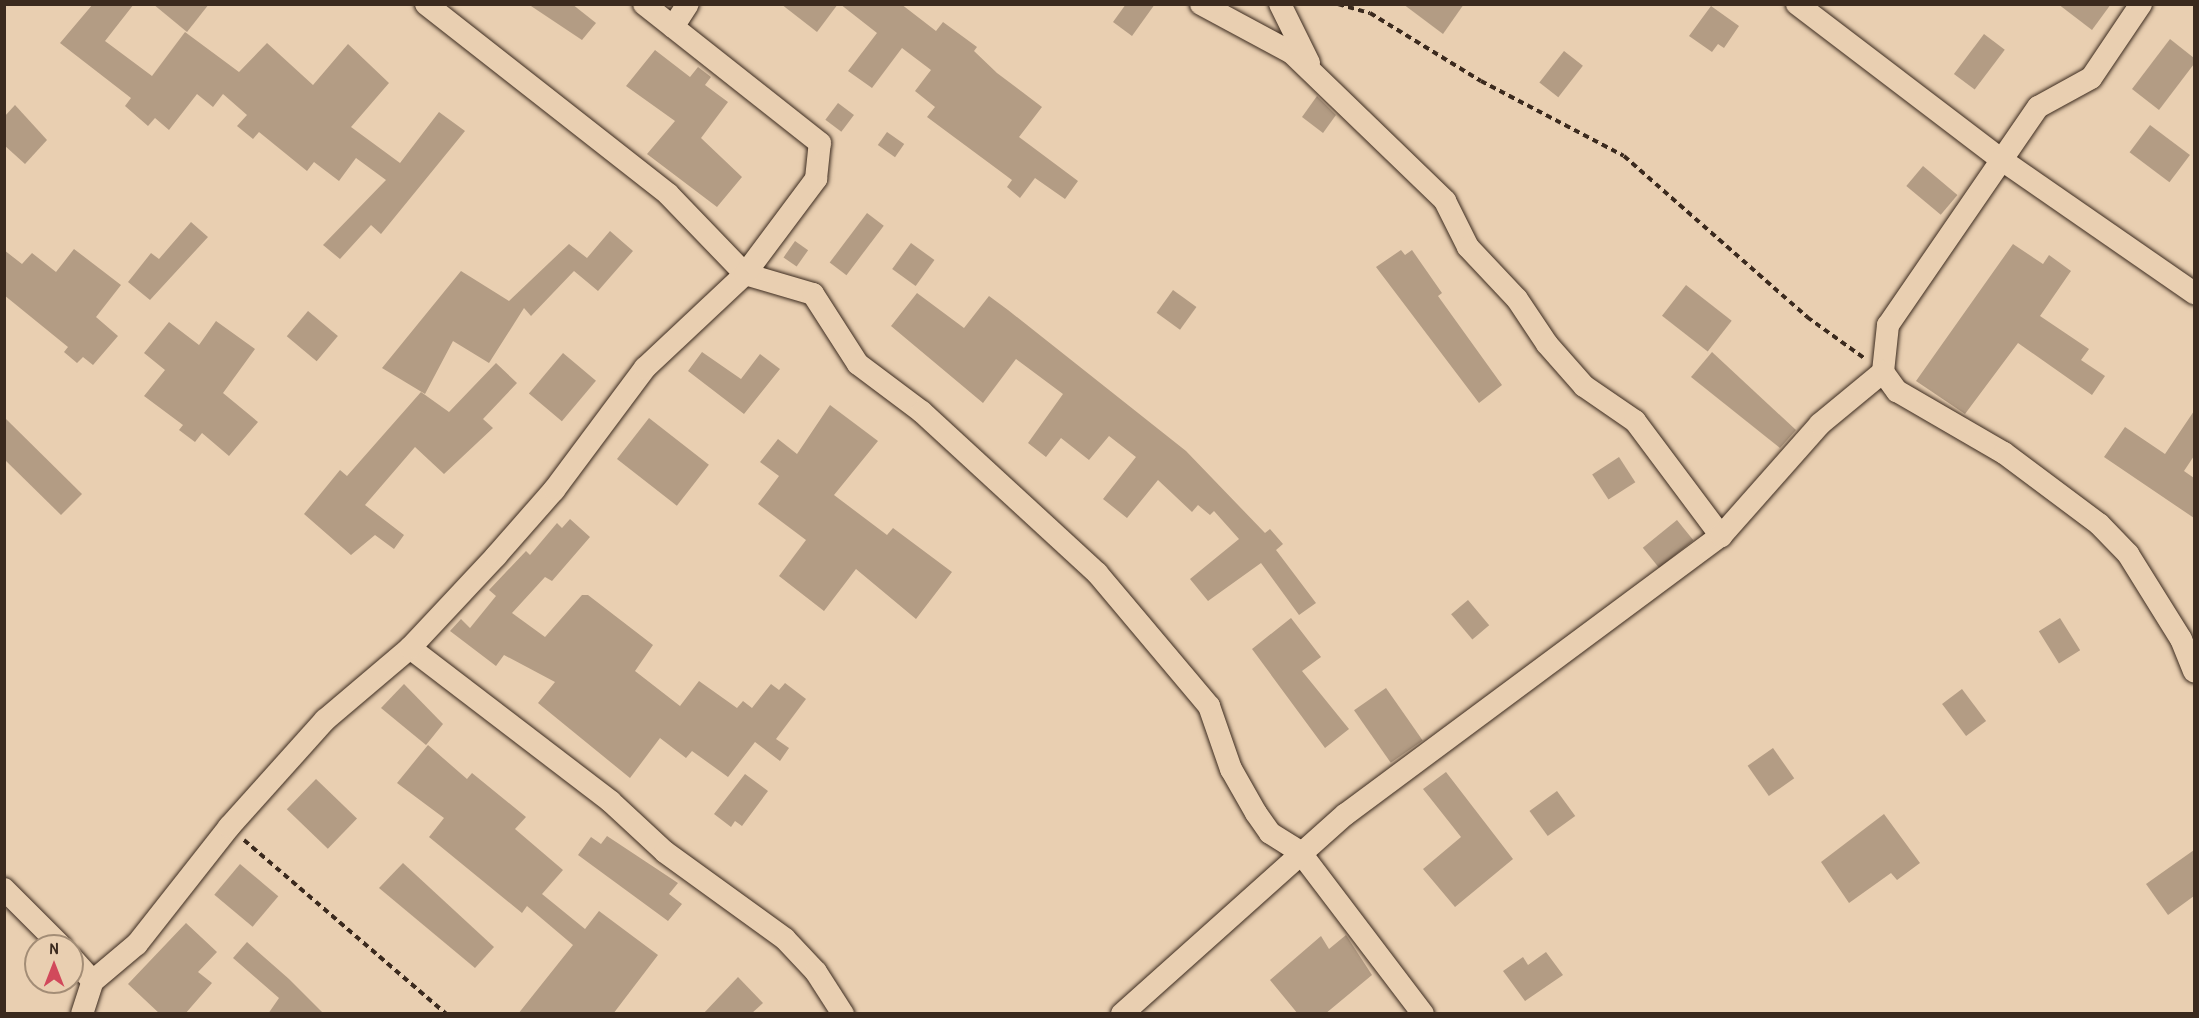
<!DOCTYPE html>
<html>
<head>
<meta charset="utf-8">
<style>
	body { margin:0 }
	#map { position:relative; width:2199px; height:1018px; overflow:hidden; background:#e9cfb1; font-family:"Patrick Hand",sans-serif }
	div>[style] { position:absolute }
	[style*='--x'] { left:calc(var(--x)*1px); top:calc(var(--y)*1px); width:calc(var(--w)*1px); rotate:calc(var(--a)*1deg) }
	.building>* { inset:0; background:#b39c84; transform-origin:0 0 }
	.path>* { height:4px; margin-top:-2px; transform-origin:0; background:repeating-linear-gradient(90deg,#3b2a1e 0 6px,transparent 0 10.5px) }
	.roads { filter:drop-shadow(0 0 2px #3b2a1e) drop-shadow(0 0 2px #3b2a1e) }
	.minor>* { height:22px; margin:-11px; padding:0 11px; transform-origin:11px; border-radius:11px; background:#e9cfb1 }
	span { translate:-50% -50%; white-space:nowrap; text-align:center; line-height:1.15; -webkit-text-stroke:5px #e9cfb1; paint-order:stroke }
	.frame { position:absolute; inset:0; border:6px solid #3b2a1e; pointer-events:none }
	.north { position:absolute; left:24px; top:934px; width:60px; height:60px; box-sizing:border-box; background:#e9cfb1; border:2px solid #a38d76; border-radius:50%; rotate:0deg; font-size:16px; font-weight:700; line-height:24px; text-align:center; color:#3b2a1e }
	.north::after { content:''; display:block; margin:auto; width:21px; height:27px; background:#d1495b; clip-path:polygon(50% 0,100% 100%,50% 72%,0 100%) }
</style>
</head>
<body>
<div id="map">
	<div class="building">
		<i style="clip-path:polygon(93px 4px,134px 4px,105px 41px,152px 76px,185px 32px,239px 72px,267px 43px,313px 85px,348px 44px,389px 83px,351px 127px,400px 163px,439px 112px,465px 131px,381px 234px,371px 225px,340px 259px,323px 245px,386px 180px,356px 158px,339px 181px,314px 162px,307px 171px,259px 132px,253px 139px,237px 126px,247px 115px,223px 94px,213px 107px,197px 94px,169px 130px,155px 118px,148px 126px,125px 106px,131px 98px,60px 43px)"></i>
		<i style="clip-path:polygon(153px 4px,209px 4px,187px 32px)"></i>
		<i style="clip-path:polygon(528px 4px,572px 4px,596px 23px,582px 40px)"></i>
		<i style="clip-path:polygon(781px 4px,838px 4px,817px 32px)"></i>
		<i style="clip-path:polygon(840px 4px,901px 4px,936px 31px,943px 22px,977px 47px,974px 51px,997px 73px,1042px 107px,1019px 137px,1078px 181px,1065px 199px,1035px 178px,1020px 198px,1007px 187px,1012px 180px,927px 117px,935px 107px,915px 91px,931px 70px,902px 48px,872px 88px,848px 71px,877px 33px)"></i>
		<i style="clip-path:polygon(1126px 4px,1155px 4px,1132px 36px,1113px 22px)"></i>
		<i style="clip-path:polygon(1403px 4px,1464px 4px,1443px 34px)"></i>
		<i style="clip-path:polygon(2058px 4px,2111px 4px,2092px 30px)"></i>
		<i style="clip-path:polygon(1711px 6px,1739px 26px,1724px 48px,1718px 44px,1712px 52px,1689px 36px)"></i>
		<i style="left:1984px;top:34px;width:26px;height:50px;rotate:37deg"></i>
		<i style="clip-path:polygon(2170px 39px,2194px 58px,2194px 64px,2159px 110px,2132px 89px)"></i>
		<i style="clip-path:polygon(655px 50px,690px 77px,698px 67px,711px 77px,705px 85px,728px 102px,701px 138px,742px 177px,717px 207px,647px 154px,675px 121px,626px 86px)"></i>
		<i style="left:1564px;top:51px;width:24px;height:40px;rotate:38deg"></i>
		<i style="clip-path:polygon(1317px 96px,1336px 115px,1323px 133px,1302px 117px)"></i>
		<i style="left:838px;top:103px;width:20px;height:21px;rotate:37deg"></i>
		<i style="clip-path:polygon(15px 105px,47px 140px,25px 164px,4px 145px,4px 117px)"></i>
		<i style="left:2150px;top:125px;width:50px;height:34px;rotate:37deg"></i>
		<i style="left:887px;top:132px;width:21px;height:16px;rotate:35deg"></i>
		<i style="left:1923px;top:166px;width:45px;height:26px;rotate:40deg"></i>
		<i style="left:867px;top:213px;width:21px;height:62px;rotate:37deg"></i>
		<i style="clip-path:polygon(191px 222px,208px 237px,150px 300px,128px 282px,151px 253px,159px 259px)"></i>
		<i style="clip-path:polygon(610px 231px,633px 251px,598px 291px,574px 271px,531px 316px,524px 308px,489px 363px,453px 341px,425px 394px,382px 368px,461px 271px,509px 301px,569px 244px,587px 258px)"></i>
		<i style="left:795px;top:241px;width:16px;height:20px;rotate:35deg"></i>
		<i style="left:911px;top:243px;width:29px;height:32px;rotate:36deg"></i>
		<i style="clip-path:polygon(2013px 244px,2043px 264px,2049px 255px,2071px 271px,2040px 316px,2089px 349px,2081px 360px,2105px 376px,2092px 395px,2018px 343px,1965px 414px,1916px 381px)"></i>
		<i style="clip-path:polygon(74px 249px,121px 285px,96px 317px,118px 336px,93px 365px,83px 357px,77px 363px,64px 352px,68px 347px,4px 295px,4px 250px,22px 264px,32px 253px,56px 272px)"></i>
		<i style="clip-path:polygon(1401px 250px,1405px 255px,1412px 250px,1442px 293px,1438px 296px,1502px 385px,1479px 403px,1376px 267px)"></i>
		<i style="left:1686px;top:285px;width:58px;height:39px;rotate:38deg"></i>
		<i style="left:1173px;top:290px;width:29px;height:28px;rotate:36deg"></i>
		<i style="clip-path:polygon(917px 293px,964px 328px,989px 296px,1008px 310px,1186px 451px,1265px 533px,1270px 529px,1283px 544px,1276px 550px,1316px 603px,1299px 615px,1261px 563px,1208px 601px,1190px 579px,1239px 539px,1214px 511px,1210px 515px,1198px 505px,1192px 512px,1158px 480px,1127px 518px,1103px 499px,1136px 457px,1109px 436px,1089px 460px,1061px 438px,1046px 457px,1028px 443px,1063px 394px,1016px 359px,983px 403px,891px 326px)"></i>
		<i style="left:308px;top:311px;width:39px;height:33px;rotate:40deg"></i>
		<i style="clip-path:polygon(216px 321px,255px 349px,223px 393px,258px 422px,229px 456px,202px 433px,195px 442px,179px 430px,183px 425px,144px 396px,165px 370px,144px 353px,169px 322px,199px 345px)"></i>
		<i style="clip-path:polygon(702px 352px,741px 379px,760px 354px,780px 369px,744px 414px,688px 371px)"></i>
		<i style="clip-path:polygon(1712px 352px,1796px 430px,1780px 448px,1691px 377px)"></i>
		<i style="left:563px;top:353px;width:43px;height:53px;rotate:40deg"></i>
		<i style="clip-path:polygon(496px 363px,517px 383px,483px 419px,493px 428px,444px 474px,415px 447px,365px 505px,404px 535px,394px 549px,375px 535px,351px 555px,304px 514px,340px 470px,347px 476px,421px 392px,449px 412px)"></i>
		<i style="clip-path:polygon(830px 405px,878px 441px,834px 495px,887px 535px,893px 528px,952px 572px,916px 619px,856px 569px,824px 611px,779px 576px,806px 540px,758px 504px,779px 476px,760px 462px,778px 439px,797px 454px)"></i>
		<i style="clip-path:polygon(2194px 411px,2194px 456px,2184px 471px,2194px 478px,2194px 518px,2104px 457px,2125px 427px,2165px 454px)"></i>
		<i style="clip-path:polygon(4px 417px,82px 494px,61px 515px,4px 459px)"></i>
		<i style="left:649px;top:418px;width:76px;height:52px;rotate:38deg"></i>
		<i style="left:1619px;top:457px;width:30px;height:32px;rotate:57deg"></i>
		<i style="clip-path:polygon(570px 519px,590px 537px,552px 581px,545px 577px,512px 613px,545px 637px,582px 595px,588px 595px,653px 645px,635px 671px,680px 706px,699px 681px,737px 708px,743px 701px,752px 708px,771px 684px,779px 690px,785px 683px,806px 699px,776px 739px,789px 748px,780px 761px,755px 742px,728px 777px,692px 751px,686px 758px,660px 738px,630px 778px,538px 703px,555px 682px,504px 655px,496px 666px,450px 631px,461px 619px,470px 628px,496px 596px,489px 590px,526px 551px,530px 555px,557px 523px,562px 528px)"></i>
		<i style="left:1677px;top:520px;width:26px;height:44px;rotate:51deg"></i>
		<i style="left:1468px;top:600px;width:33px;height:22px;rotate:50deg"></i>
		<i style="clip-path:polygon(1291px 618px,1321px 657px,1302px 671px,1349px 729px,1325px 748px,1252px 649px)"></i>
		<i style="left:2060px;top:618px;width:38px;height:25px;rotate:58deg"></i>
		<i style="clip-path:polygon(404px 684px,443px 724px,426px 745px,381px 708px)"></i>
		<i style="left:1386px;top:688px;width:64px;height:39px;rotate:55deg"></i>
		<i style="left:1962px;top:689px;width:40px;height:25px;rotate:53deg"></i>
		<i style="clip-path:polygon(428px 745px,467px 779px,472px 773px,526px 817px,515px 829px,563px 870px,542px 894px,585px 929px,599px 911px,658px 955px,613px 1014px,518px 1014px,573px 945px,527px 906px,522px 913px,429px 837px,444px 818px,397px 783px)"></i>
		<i style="left:1773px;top:748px;width:37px;height:31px;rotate:55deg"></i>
		<i style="clip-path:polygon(1446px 772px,1513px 859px,1455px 907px,1423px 869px,1461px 837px,1423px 789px)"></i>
		<i style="clip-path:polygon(745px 774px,768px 791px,742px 826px,735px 821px,731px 827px,714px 814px)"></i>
		<i style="left:316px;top:779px;width:57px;height:42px;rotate:44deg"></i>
		<i style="left:1557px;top:791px;width:31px;height:34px;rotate:54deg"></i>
		<i style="clip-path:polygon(1884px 814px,1920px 863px,1897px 880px,1891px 873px,1849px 903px,1821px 862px)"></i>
		<i style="clip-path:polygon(607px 836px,678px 883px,669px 894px,682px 904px,668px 921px,578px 855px,591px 837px,601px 844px)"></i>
		<i style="clip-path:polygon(2194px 850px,2194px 896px,2168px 915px,2146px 884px)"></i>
		<i style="clip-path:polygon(403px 863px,494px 947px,475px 968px,379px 888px)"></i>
		<i style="left:240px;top:864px;width:50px;height:40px;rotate:40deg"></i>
		<i style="clip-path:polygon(186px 923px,217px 952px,198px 972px,212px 983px,185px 1014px,160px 1014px,128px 984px)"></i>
		<i style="clip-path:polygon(1346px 935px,1372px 975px,1325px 1014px,1298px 1014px,1270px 980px,1321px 936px,1329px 949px)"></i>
		<i style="clip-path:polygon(247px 942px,289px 979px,324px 1014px,268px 1014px,279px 998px,233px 958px)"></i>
		<i style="clip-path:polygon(1546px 952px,1563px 975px,1525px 1001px,1503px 971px,1523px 957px,1528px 965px)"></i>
		<i style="clip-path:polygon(738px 977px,763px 1003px,751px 1014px,703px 1014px)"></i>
	</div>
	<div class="path">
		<i style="--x:1338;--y:4;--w:33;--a:16"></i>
		<i style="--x:1370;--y:13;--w:130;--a:31.5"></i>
		<i style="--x:1481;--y:81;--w:161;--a:27.7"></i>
		<i style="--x:1624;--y:156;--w:244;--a:41.3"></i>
		<i style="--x:1807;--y:317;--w:70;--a:35.7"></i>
		<i style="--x:244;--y:840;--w:267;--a:40.7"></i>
	</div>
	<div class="roads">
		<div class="minor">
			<i style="--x:426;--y:4;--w:308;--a:38.1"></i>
			<i style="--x:668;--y:194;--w:111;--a:46.1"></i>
			<i style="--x:745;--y:274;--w:71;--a:16.4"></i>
			<i style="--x:813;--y:294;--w:83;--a:57.3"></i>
			<i style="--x:858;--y:364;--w:80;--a:36.9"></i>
			<i style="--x:922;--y:412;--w:238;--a:42.6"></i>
			<i style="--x:1097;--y:573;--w:174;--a:49.9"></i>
			<i style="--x:1209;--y:706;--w:67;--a:70.8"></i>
			<i style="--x:1231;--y:769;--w:51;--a:60.4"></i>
			<i style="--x:1256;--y:813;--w:24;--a:55"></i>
			<i style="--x:1270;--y:833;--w:36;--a:32"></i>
			<i style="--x:1300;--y:852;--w:203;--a:52.8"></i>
			<i style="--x:1201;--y:4;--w:103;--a:28.3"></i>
			<i style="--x:1292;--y:53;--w:213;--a:44"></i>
			<i style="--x:1445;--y:201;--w:51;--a:63.4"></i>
			<i style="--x:1468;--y:247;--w:71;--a:46.7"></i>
			<i style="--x:1517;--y:299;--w:54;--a:56.3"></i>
			<i style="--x:1547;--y:344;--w:56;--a:48.6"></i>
			<i style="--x:1584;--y:386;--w:62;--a:34.5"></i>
			<i style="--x:1635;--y:421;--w:144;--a:53.2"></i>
			<i style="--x:1280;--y:4;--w:66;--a:63.8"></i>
			<i style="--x:1797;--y:4;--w:258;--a:37.3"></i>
			<i style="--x:2002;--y:160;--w:234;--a:34.7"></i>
			<i style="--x:2141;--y:4;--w:89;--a:124"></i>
			<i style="--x:2091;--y:78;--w:60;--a:151.3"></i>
			<i style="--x:2038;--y:107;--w:265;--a:124.5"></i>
			<i style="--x:1888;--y:325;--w:47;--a:96.1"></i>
			<i style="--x:1883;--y:372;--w:24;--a:54"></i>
			<i style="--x:1897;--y:391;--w:124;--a:30.1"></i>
			<i style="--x:2004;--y:453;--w:119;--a:36.8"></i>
			<i style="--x:2099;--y:524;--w:42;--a:46"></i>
			<i style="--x:2128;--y:554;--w:100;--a:58.1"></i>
			<i style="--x:2181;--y:639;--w:35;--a:68"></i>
			<i style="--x:673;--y:27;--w:27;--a:-57"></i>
			<i style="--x:410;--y:648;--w:252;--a:37.4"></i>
			<i style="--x:610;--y:801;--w:75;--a:42.8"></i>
			<i style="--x:665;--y:852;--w:148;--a:35.9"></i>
			<i style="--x:785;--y:939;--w:45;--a:46.8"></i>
			<i style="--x:816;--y:972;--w:50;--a:57.3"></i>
			<i style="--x:4;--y:889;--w:81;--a:45"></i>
			<i style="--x:72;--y:958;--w:31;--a:48"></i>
			<i style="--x:82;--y:1014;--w:35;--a:-72"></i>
			<i style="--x:93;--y:981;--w:57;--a:-40.1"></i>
			<i style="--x:137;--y:944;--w:149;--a:-51.8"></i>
			<i style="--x:229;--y:827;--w:144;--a:-48.1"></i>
			<i style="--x:325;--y:720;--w:111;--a:-40.3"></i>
			<i style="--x:410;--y:648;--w:126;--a:-46.9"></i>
			<i style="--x:496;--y:556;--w:88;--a:-48.7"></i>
			<i style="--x:554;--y:490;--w:152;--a:-53.3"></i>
			<i style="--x:645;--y:368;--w:137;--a:-43.2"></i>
			<i style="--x:745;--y:274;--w:119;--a:-53.2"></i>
			<i style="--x:816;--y:179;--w:36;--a:-84"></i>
			<i style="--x:820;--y:143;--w:224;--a:-141.7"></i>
			<i style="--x:1122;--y:1014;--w:300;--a:-41.8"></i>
			<i style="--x:1346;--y:814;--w:467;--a:-36.6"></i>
			<i style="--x:1721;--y:536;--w:149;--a:-48.5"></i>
			<i style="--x:1820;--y:424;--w:82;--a:-39.5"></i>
		</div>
	</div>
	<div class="frame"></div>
	<div class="north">N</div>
</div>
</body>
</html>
